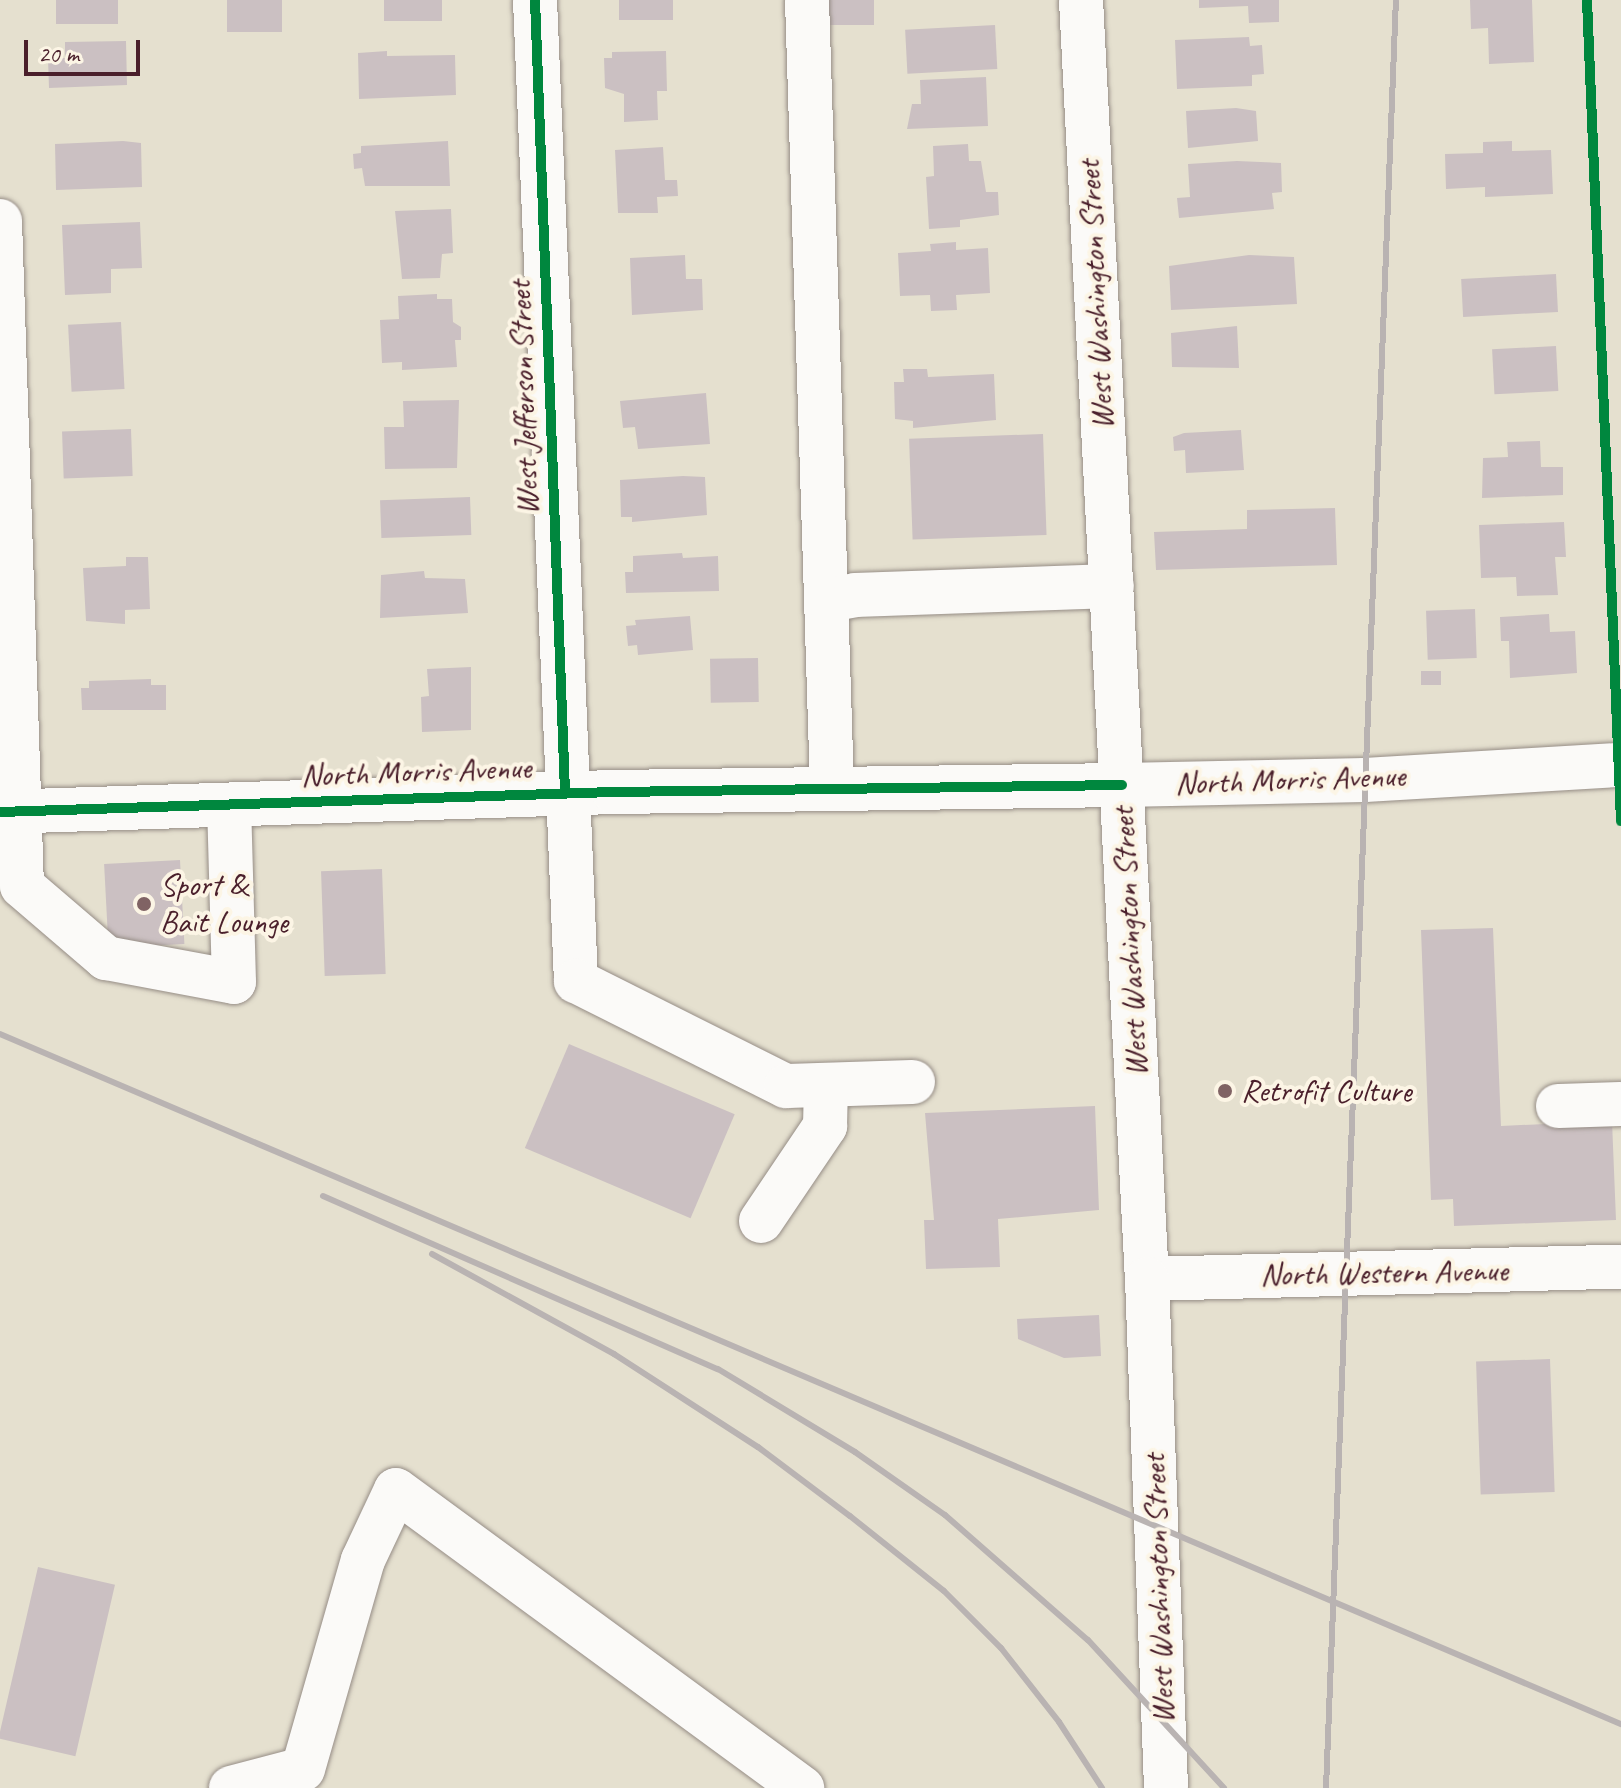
<!DOCTYPE html>
<html>
<head>
<meta charset="utf-8">
<style>
	body { margin:0 }
	#map { position:relative; width:1621px; height:1788px; overflow:hidden; background:#e5e0cf; font-family:Caveat,sans-serif }
	div>[style] { position:absolute }
	[style*='--x'] { left:calc(var(--x)*1px); top:calc(var(--y)*1px); width:calc(var(--w)*1px); rotate:calc(var(--a)*1deg) }
	.building>* { inset:0; background:#cbc0c2; transform-origin:0 0 }
	.roads { filter:drop-shadow(0 0 2px #968d86) drop-shadow(0 0 2px #968d86) }
	.minor>* { height:44px; margin:-22px; padding:0 22px; transform-origin:22px; border-radius:22px; background:#fbfaf8 }
	.major>* { height:44px; margin:-22px; padding:0 22px; transform-origin:22px; border-radius:22px; background:#fbfaf8 }
	.rail>* { height:6px; margin:-3px; padding:0 3px; transform-origin:3px; border-radius:3px; background:#b9b3b2 }
	.cycleway>* { height:10px; margin:-5px; padding:0 5px; transform-origin:5px; border-radius:5px; background:#00873e }
	.dots>* { width:22px; height:22px; translate:-50% -50%; box-sizing:border-box; border:4px solid #fcf5e5; border-radius:50% }
	span { translate:-50% -50%; white-space:nowrap; text-align:center; line-height:1.15; -webkit-text-stroke:8px #fcf5e5; paint-order:stroke }
	.street-label { font-size:32px; color:#4a1f2b }
	.poi-label { font-size:32px; color:#4a1f2b }
	.left { translate:0 -50%; text-align:left }
	.scale { position:absolute; left:24px; top:40px; width:116px; height:36px; box-sizing:border-box; border:4px solid #4a1f2b; border-top:0; padding-left:10px; font-size:24px; line-height:28px; white-space:nowrap; color:#4a1f2b; -webkit-text-stroke:6px #fcf5e5; paint-order:stroke }
</style>
</head>
<body>
<div id="map">
	<div class="building">
		<i style="left:56px;top:0;width:62px;height:24px"></i>
		<i style="left:227px;top:0;width:55px;height:32px"></i>
		<i style="left:384px;top:0;width:58px;height:21px"></i>
		<i style="left:619px;top:0;width:54px;height:20px"></i>
		<i style="left:819px;top:0;width:55px;height:25px"></i>
		<i style="clip-path:polygon(1199px 0,1279px 0,1279px 22px,1249px 23px,1248px 6px,1199px 8px)"></i>
		<i style="clip-path:polygon(1470px 0,1532px 0,1534px 62px,1489px 64px,1488px 28px,1471px 29px)"></i>
		<i style="left:995px;top:25px;width:44px;height:90px;rotate:87deg"></i>
		<i style="clip-path:polygon(1249px 37px,1250px 46px,1262px 45px,1264px 74px,1252px 75px,1252px 86px,1177px 89px,1175px 40px)"></i>
		<i style="clip-path:polygon(126px 41px,127px 85px,49px 88px,48px 59px,65px 58px,65px 42px)"></i>
		<i style="clip-path:polygon(387px 51px,387px 56px,455px 55px,456px 95px,359px 99px,358px 53px)"></i>
		<i style="clip-path:polygon(666px 51px,667px 91px,657px 91px,658px 120px,624px 122px,624px 94px,605px 88px,604px 58px,612px 58px,612px 52px)"></i>
		<i style="clip-path:polygon(986px 77px,988px 126px,907px 129px,912px 104px,921px 104px,920px 80px)"></i>
		<i style="clip-path:polygon(1236px 108px,1256px 111px,1258px 141px,1188px 148px,1186px 111px)"></i>
		<i style="clip-path:polygon(123px 141px,141px 143px,142px 187px,56px 190px,55px 144px)"></i>
		<i style="clip-path:polygon(448px 141px,450px 186px,365px 186px,362px 168px,354px 169px,353px 154px,361px 153px,361px 146px)"></i>
		<i style="clip-path:polygon(1512px 141px,1512px 151px,1551px 150px,1553px 194px,1485px 197px,1485px 187px,1446px 189px,1445px 154px,1483px 153px,1483px 142px)"></i>
		<i style="clip-path:polygon(968px 144px,969px 161px,981px 161px,986px 192px,998px 192px,999px 215px,960px 220px,960px 227px,929px 229px,926px 177px,934px 176px,933px 146px)"></i>
		<i style="clip-path:polygon(663px 147px,665px 180px,677px 180px,678px 196px,657px 197px,658px 213px,618px 213px,615px 150px)"></i>
		<i style="clip-path:polygon(1237px 161px,1281px 163px,1282px 192px,1272px 193px,1274px 209px,1179px 218px,1177px 198px,1190px 197px,1188px 164px)"></i>
		<i style="clip-path:polygon(451px 209px,453px 253px,442px 254px,440px 278px,402px 279px,395px 211px)"></i>
		<i style="clip-path:polygon(140px 222px,142px 268px,111px 269px,111px 293px,65px 295px,62px 225px)"></i>
		<i style="clip-path:polygon(956px 242px,956px 250px,988px 248px,990px 293px,956px 295px,957px 310px,931px 311px,930px 295px,900px 296px,898px 253px,931px 251px,930px 244px)"></i>
		<i style="clip-path:polygon(685px 255px,686px 279px,702px 279px,703px 310px,632px 315px,630px 258px)"></i>
		<i style="clip-path:polygon(1249px 255px,1294px 257px,1297px 304px,1171px 310px,1169px 266px)"></i>
		<i style="left:1556px;top:274px;width:38px;height:95px;rotate:87deg"></i>
		<i style="clip-path:polygon(437px 294px,437px 299px,452px 299px,453px 322px,461px 327px,461px 340px,455px 340px,457px 367px,402px 370px,402px 362px,382px 363px,380px 320px,399px 319px,398px 296px)"></i>
		<i style="left:121px;top:322px;width:67px;height:53px;rotate:87deg"></i>
		<i style="clip-path:polygon(1237px 326px,1239px 368px,1172px 367px,1171px 333px)"></i>
		<i style="left:1556px;top:346px;width:45px;height:64px;rotate:87deg"></i>
		<i style="clip-path:polygon(903px 369px,927px 369px,928px 377px,994px 374px,996px 420px,913px 428px,913px 421px,895px 419px,894px 382px,904px 382px)"></i>
		<i style="clip-path:polygon(706px 393px,710px 444px,638px 449px,635px 427px,623px 428px,620px 401px)"></i>
		<i style="clip-path:polygon(459px 400px,457px 468px,385px 469px,384px 427px,404px 427px,403px 401px)"></i>
		<i style="left:131px;top:429px;width:47px;height:69px;rotate:88deg"></i>
		<i style="clip-path:polygon(1241px 430px,1244px 470px,1186px 473px,1185px 450px,1174px 451px,1173px 437px,1184px 433px)"></i>
		<i style="left:1043px;top:434px;width:101px;height:134px;rotate:88deg"></i>
		<i style="clip-path:polygon(1540px 441px,1541px 467px,1563px 467px,1563px 495px,1482px 498px,1483px 458px,1508px 457px,1507px 442px)"></i>
		<i style="clip-path:polygon(683px 476px,705px 477px,707px 515px,632px 522px,632px 517px,621px 517px,620px 480px)"></i>
		<i style="left:470px;top:497px;width:38px;height:90px;rotate:88deg"></i>
		<i style="clip-path:polygon(1335px 508px,1337px 565px,1156px 570px,1154px 532px,1247px 529px,1247px 510px)"></i>
		<i style="clip-path:polygon(1564px 522px,1566px 557px,1555px 557px,1558px 595px,1517px 596px,1516px 577px,1481px 578px,1479px 525px)"></i>
		<i style="clip-path:polygon(682px 553px,683px 558px,718px 556px,719px 591px,626px 593px,625px 572px,633px 572px,633px 556px)"></i>
		<i style="clip-path:polygon(126px 557px,148px 557px,150px 609px,125px 610px,125px 624px,86px 621px,83px 568px,126px 566px)"></i>
		<i style="clip-path:polygon(424px 571px,425px 578px,465px 579px,468px 613px,380px 618px,381px 575px)"></i>
		<i style="left:1475px;top:609px;width:49px;height:49px;rotate:88deg"></i>
		<i style="clip-path:polygon(1549px 614px,1550px 632px,1575px 631px,1577px 673px,1510px 678px,1509px 641px,1501px 641px,1500px 617px)"></i>
		<i style="clip-path:polygon(690px 616px,693px 650px,638px 655px,637px 645px,628px 646px,626px 626px,636px 625px,635px 620px)"></i>
		<i style="left:758px;top:658px;width:44px;height:48px;rotate:89deg"></i>
		<i style="clip-path:polygon(471px 667px,471px 730px,422px 732px,421px 697px,429px 696px,427px 669px)"></i>
		<i style="left:1441px;top:671px;width:14px;height:20px;rotate:90deg"></i>
		<i style="clip-path:polygon(151px 679px,151px 685px,166px 685px,166px 710px,82px 710px,81px 688px,89px 688px,89px 681px)"></i>
		<i style="left:180px;top:860px;width:84px;height:76px;rotate:87deg"></i>
		<i style="left:382px;top:869px;width:105px;height:61px;rotate:88deg"></i>
		<i style="clip-path:polygon(1493px 928px,1501px 1126px,1612px 1121px,1616px 1220px,1454px 1226px,1453px 1199px,1431px 1200px,1421px 930px)"></i>
		<i style="left:569px;top:1044px;width:180px;height:113px;rotate:23deg"></i>
		<i style="clip-path:polygon(1095px 1106px,1099px 1210px,998px 1219px,1000px 1267px,926px 1269px,924px 1220px,934px 1220px,925px 1113px)"></i>
		<i style="clip-path:polygon(1099px 1315px,1101px 1356px,1064px 1358px,1018px 1339px,1017px 1319px)"></i>
		<i style="left:1550px;top:1359px;width:133px;height:74px;rotate:88deg"></i>
		<i style="left:38px;top:1567px;width:79px;height:176px;rotate:13deg"></i>
	</div>
	<div class="roads">
		<div class="minor">
			<i style="--x:535;--y:0;--w:982;--a:87.61"></i>
			<i style="--x:576;--y:981;--w:235;--a:26.6"></i>
			<i style="--x:786;--y:1086;--w:127;--a:-1.8"></i>
			<i style="--x:807;--y:0;--w:787;--a:88.18"></i>
			<i style="--x:0;--y:221;--w:665;--a:88.11"></i>
			<i style="--x:22;--y:886;--w:111;--a:40.6"></i>
			<i style="--x:106;--y:958;--w:130;--a:10.6"></i>
			<i style="--x:234;--y:982;--w:177;--a:-91.6"></i>
			<i style="--x:828;--y:600;--w:27;--a:-10"></i>
			<i style="--x:855;--y:595;--w:257;--a:-2"></i>
			<i style="--x:0;--y:812;--w:614;--a:-1.87"></i>
			<i style="--x:614;--y:792;--w:508;--a:-0.79"></i>
			<i style="--x:1558;--y:1106;--w:63;--a:-1.8"></i>
			<i style="--x:761;--y:1221;--w:115;--a:-56"></i>
			<i style="--x:825;--y:1126;--w:41;--a:-88.6"></i>
			<i style="--x:1147;--y:1279;--w:474;--a:-1.5"></i>
			<i style="--x:231;--y:1788;--w:74;--a:-14.8"></i>
			<i style="--x:303;--y:1769;--w:217;--a:-74"></i>
			<i style="--x:363;--y:1560;--w:77;--a:-64.8"></i>
			<i style="--x:396;--y:1490;--w:504;--a:36.28"></i>
		</div>
		<div class="major">
			<i style="--x:1081;--y:0;--w:1281;--a:87.05"></i>
			<i style="--x:1147;--y:1279;--w:509;--a:87.86"></i>
			<i style="--x:1122;--y:785;--w:243;--a:-1.2"></i>
			<i style="--x:1365;--y:780;--w:256;--a:-3.4"></i>
		</div>
	</div>
	<div class="rail">
		<i style="--x:0;--y:1034;--w:1762;--a:23.06"></i>
		<i style="--x:323;--y:1196;--w:431;--a:23.7"></i>
		<i style="--x:718;--y:1369;--w:160;--a:31.2"></i>
		<i style="--x:855;--y:1452;--w:110;--a:35"></i>
		<i style="--x:945;--y:1515;--w:190;--a:41.2"></i>
		<i style="--x:1088;--y:1640;--w:201;--a:47.4"></i>
		<i style="--x:432;--y:1254;--w:208;--a:28.8"></i>
		<i style="--x:614;--y:1354;--w:171;--a:32.9"></i>
		<i style="--x:758;--y:1447;--w:115;--a:36.9"></i>
		<i style="--x:850;--y:1516;--w:120;--a:38.6"></i>
		<i style="--x:944;--y:1591;--w:81;--a:45"></i>
		<i style="--x:1001;--y:1648;--w:94;--a:51.9"></i>
		<i style="--x:1059;--y:1722;--w:79;--a:56.9"></i>
		<i style="--x:1326;--y:1788;--w:1789;--a:-87.76"></i>
	</div>
	<div class="cycleway">
		<i style="--x:535;--y:0;--w:794;--a:87.83"></i>
		<i style="--x:1587;--y:0;--w:822;--a:87.63"></i>
		<i style="--x:0;--y:812;--w:614;--a:-1.87"></i>
		<i style="--x:614;--y:792;--w:508;--a:-0.79"></i>
	</div>
	<div class="dots">
		<i style="left:144px;top:904px;background:#806364"></i>
		<i style="left:1225px;top:1091px;background:#806364"></i>
	</div>
	<div class="street-label">
		<span style="left:1096px;top:295px;rotate:-93deg">West Washington Street</span>
		<span style="left:524px;top:398px;rotate:-92deg">West Jefferson Street</span>
		<span style="left:416px;top:772px;rotate:-2deg">North Morris Avenue</span>
		<span style="left:1290px;top:780px;rotate:-2deg">North Morris Avenue</span>
		<span style="left:1130px;top:942px;rotate:-93deg">West Washington Street</span>
		<span style="left:1384px;top:1273px;rotate:-1deg">North Western Avenue</span>
		<span style="left:1159px;top:1589px;rotate:-92deg">West Washington Street</span>
	</div>
	<div class="poi-label">
		<span class="left" style="left:160px;top:904px">Sport &amp;<br>Bait Lounge</span>
		<span class="left" style="left:1241px;top:1091px">Retrofit Culture</span>
	</div>
	<div class="scale">20 m</div>
</div>
</body>
</html>
